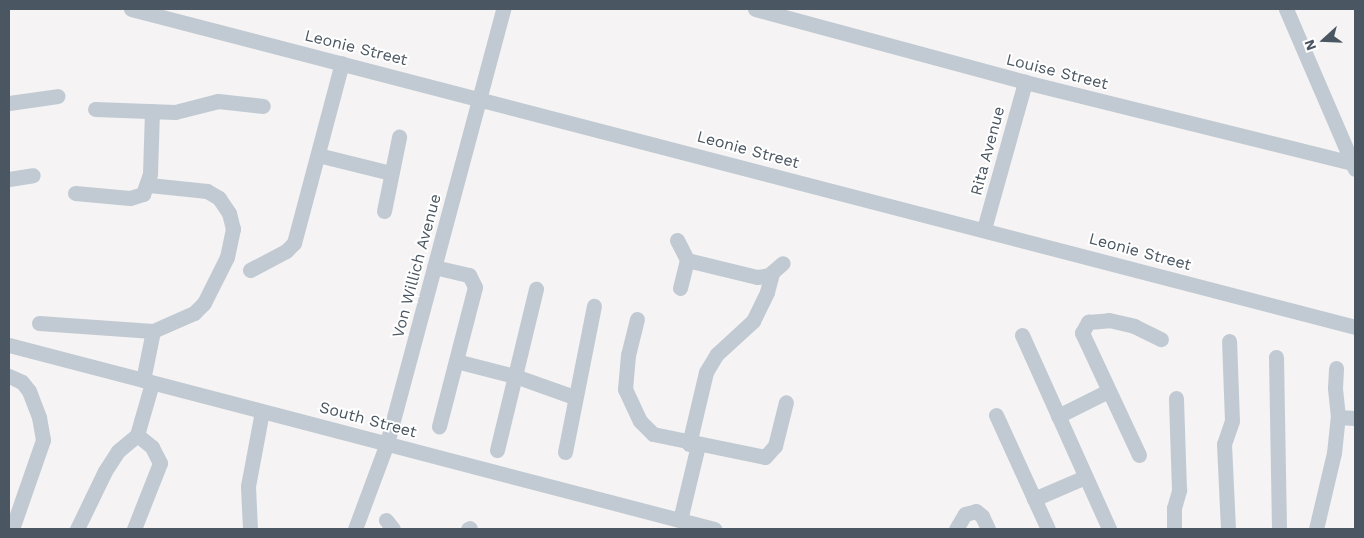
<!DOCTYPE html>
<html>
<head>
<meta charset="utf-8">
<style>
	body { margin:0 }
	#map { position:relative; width:1364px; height:538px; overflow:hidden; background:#f5f3f3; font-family:"Work Sans",sans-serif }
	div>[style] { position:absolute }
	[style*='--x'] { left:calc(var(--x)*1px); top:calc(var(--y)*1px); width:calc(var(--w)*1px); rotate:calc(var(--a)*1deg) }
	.minor>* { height:15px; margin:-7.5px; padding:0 7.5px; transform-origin:7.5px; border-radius:7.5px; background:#c1cad2 }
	span { translate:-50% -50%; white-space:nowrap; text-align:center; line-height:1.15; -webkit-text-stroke:4px #fff; paint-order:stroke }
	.street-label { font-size:16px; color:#4a5661 }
	.frame { position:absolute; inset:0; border:10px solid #4a5661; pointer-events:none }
	.north { position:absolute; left:1299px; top:15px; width:50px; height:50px; -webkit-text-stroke:4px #fff; paint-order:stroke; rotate:250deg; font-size:14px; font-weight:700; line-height:20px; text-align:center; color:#4a5661 }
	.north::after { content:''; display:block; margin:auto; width:18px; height:22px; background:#4a5661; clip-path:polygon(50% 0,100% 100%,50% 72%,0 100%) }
</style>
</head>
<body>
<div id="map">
	<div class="minor">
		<i style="--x:131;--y:9;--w:1265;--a:14.56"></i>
		<i style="--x:755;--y:9;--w:280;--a:15.1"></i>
		<i style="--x:1025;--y:82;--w:337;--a:13.9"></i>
		<i style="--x:1286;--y:9;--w:174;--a:66.7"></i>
		<i style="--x:9;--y:103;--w:49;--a:-8.1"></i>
		<i style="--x:95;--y:109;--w:80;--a:2.1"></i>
		<i style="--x:175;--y:112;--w:44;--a:-14.3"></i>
		<i style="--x:218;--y:101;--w:45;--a:6.3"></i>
		<i style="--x:318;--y:155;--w:75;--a:13.9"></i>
		<i style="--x:9;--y:179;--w:24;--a:-9"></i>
		<i style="--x:75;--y:193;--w:55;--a:5.2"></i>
		<i style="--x:130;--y:198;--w:14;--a:-17"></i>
		<i style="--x:143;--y:194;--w:21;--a:-71"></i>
		<i style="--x:150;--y:174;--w:63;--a:-88.2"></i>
		<i style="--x:384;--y:211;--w:76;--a:-78.5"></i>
		<i style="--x:984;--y:229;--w:153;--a:-74.4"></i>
		<i style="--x:677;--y:240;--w:22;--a:63"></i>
		<i style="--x:687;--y:260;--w:72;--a:13.7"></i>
		<i style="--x:757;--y:277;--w:12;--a:-9"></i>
		<i style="--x:769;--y:275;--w:18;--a:-41"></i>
		<i style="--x:434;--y:267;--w:36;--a:13"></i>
		<i style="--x:469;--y:275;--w:13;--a:63"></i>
		<i style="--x:475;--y:287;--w:144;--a:104.5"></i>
		<i style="--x:250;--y:270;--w:41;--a:-27.8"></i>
		<i style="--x:286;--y:251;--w:11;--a:-45"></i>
		<i style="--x:294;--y:243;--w:186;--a:-75.1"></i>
		<i style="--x:680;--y:288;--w:29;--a:-76"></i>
		<i style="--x:637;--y:319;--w:37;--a:104"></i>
		<i style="--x:628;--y:355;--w:34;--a:95"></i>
		<i style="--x:625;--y:389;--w:35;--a:65"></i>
		<i style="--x:640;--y:421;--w:18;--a:45"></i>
		<i style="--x:653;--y:434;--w:114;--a:11.6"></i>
		<i style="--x:765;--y:457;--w:15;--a:-48"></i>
		<i style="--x:775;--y:446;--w:45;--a:-76"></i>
		<i style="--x:39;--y:323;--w:114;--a:4"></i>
		<i style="--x:153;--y:331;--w:45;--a:-23.7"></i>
		<i style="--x:194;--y:313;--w:14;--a:-45"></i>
		<i style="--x:204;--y:303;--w:51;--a:-63.4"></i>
		<i style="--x:227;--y:257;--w:29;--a:-78"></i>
		<i style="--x:233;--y:229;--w:16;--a:-104"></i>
		<i style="--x:229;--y:213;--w:18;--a:-124"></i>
		<i style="--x:219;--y:198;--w:14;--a:-150"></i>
		<i style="--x:207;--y:191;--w:58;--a:-174.1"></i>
		<i style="--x:1022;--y:335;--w:213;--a:65.8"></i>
		<i style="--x:9;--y:345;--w:729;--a:14.63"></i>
		<i style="--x:1276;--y:357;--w:172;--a:89"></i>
		<i style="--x:456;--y:361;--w:61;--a:14.3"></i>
		<i style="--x:515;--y:376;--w:63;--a:19.6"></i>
		<i style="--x:9;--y:376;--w:14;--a:25"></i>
		<i style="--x:22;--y:382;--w:11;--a:52"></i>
		<i style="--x:29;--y:391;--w:28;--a:69"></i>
		<i style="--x:39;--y:417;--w:23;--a:80"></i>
		<i style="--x:43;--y:440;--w:94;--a:109.2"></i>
		<i style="--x:143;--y:380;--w:50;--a:-78.5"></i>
		<i style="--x:996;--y:415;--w:125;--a:65.5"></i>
		<i style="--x:1058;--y:416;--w:56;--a:-26.6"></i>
		<i style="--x:1338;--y:417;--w:17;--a:3"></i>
		<i style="--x:689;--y:444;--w:74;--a:-76.7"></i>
		<i style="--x:706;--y:372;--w:21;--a:-59"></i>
		<i style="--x:717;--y:354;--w:49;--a:-42.5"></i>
		<i style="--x:753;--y:321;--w:32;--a:-64"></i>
		<i style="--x:767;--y:292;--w:20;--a:-75"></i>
		<i style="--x:497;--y:450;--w:166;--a:-76.4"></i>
		<i style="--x:565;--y:452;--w:149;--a:-78.8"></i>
		<i style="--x:1139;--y:455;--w:135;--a:-115"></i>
		<i style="--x:1082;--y:333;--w:13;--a:-61"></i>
		<i style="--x:1088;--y:322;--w:21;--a:-5"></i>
		<i style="--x:1109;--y:320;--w:26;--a:13"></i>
		<i style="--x:1134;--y:326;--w:30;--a:26"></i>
		<i style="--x:1034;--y:499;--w:56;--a:-23.3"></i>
		<i style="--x:386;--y:520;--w:11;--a:52"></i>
		<i style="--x:680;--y:520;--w:77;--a:-76.5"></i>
		<i style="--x:77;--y:529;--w:64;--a:-64.2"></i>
		<i style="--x:105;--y:471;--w:24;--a:-57"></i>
		<i style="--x:118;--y:451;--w:25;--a:-40"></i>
		<i style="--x:137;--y:435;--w:54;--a:-73.9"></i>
		<i style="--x:134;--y:529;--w:71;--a:-68.5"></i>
		<i style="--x:160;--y:463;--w:18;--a:-117"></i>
		<i style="--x:152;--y:447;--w:19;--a:-141"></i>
		<i style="--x:250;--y:529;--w:43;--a:-92.7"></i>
		<i style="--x:248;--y:486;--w:76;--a:-79.4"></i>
		<i style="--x:355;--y:529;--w:92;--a:-69.6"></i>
		<i style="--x:387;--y:443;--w:449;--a:-75"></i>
		<i style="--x:468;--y:529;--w:2;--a:-27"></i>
		<i style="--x:956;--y:529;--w:17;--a:-59"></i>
		<i style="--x:965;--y:514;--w:11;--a:-15"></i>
		<i style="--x:976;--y:511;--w:8;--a:40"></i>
		<i style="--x:982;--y:516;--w:14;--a:65"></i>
		<i style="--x:1174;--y:529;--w:21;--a:-90"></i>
		<i style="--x:1174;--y:508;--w:19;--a:-74"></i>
		<i style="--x:1179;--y:490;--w:92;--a:-91.9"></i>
		<i style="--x:1228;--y:529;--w:85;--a:-92.7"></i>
		<i style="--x:1224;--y:444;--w:24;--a:-71"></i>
		<i style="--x:1232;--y:421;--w:80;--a:-92.1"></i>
		<i style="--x:1316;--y:529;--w:78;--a:-76.7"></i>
		<i style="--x:1334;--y:453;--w:36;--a:-84"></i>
		<i style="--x:1338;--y:417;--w:29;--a:-96"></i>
		<i style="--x:1335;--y:388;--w:20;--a:-87"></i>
	</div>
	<div class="street-label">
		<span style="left:356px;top:48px;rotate:14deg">Leonie Street</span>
		<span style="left:1057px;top:72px;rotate:14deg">Louise Street</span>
		<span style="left:748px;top:150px;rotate:15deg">Leonie Street</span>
		<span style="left:988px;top:151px;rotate:-75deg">Rita Avenue</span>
		<span style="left:1140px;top:252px;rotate:15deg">Leonie Street</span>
		<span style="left:417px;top:266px;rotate:-75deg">Von Willich Avenue</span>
		<span style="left:368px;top:420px;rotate:15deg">South Street</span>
	</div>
	<div class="frame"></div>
	<div class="north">N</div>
</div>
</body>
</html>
